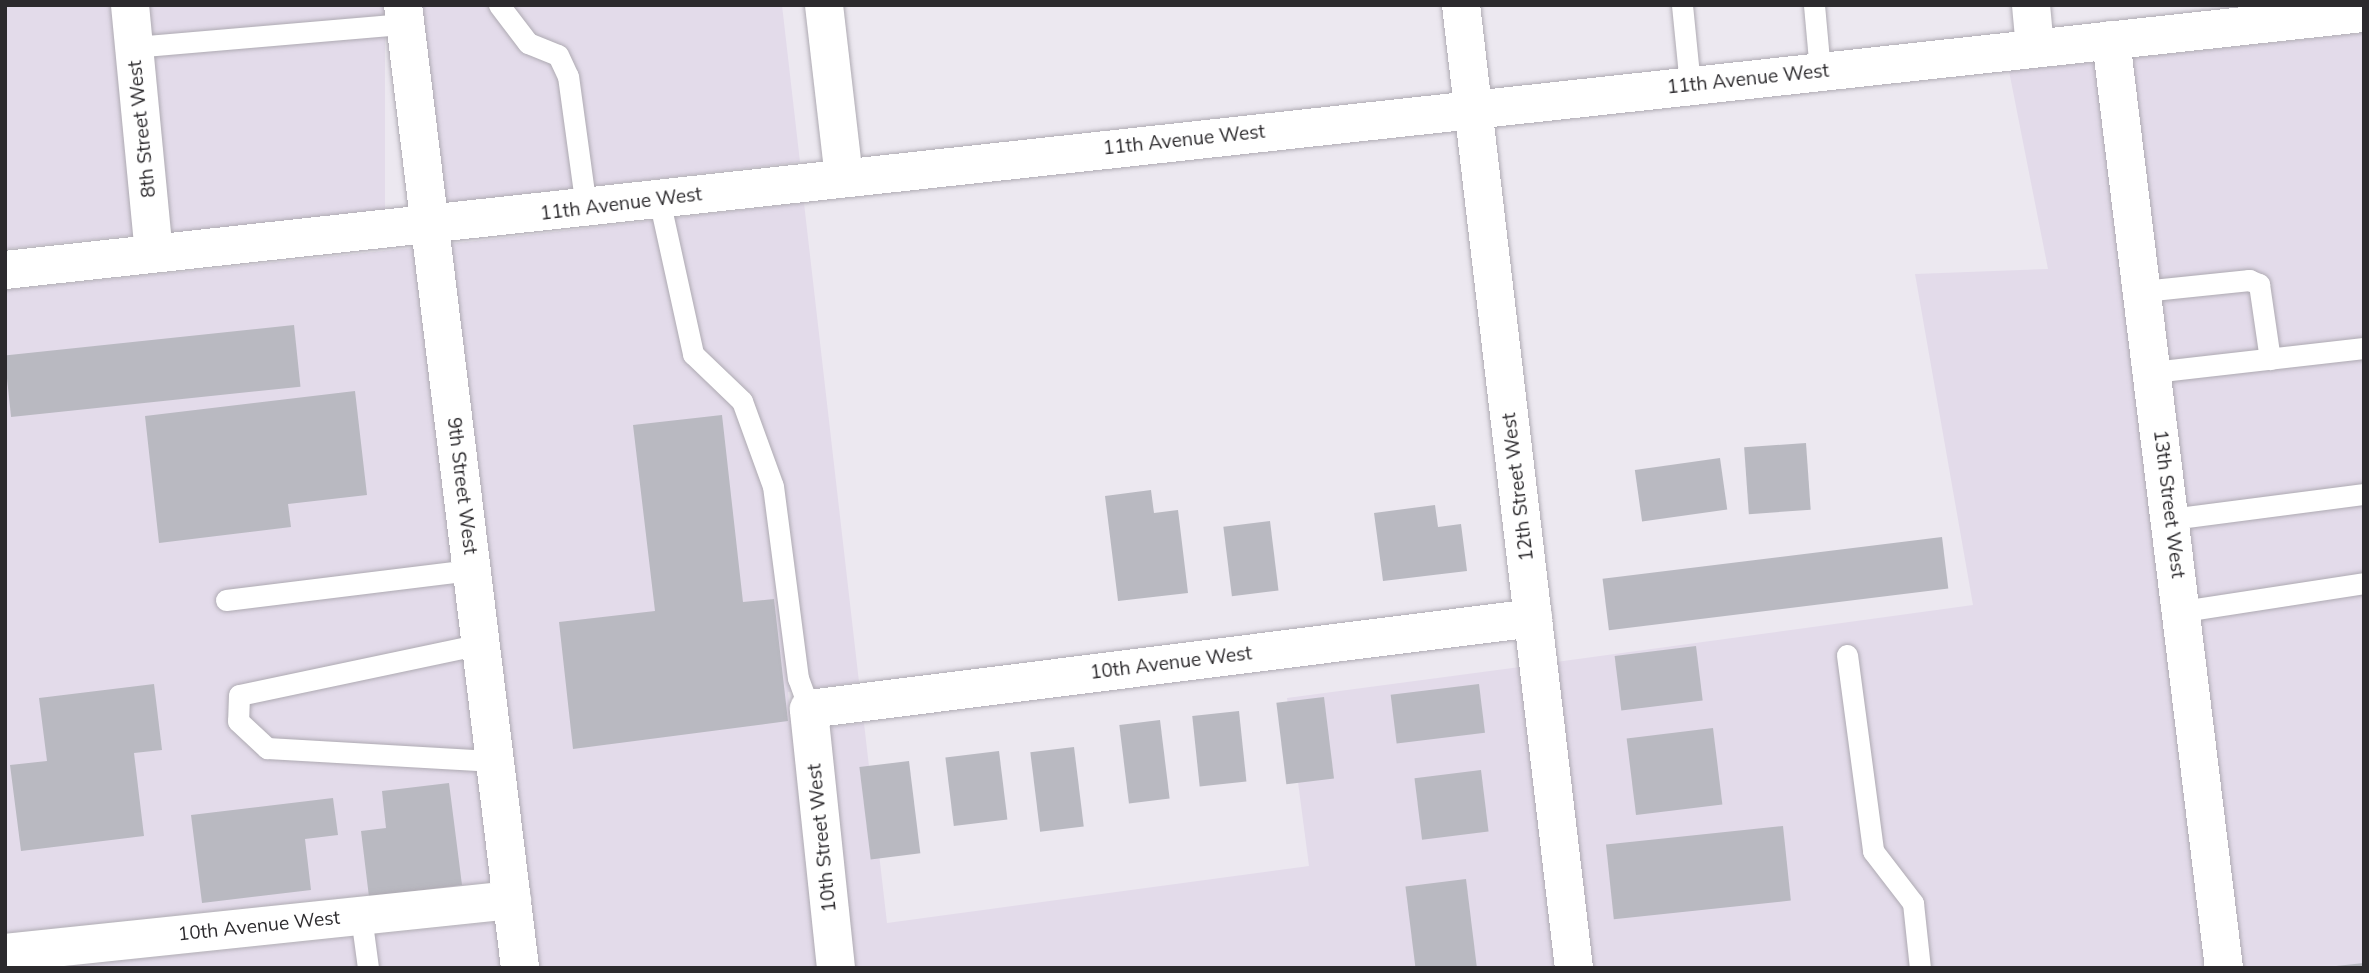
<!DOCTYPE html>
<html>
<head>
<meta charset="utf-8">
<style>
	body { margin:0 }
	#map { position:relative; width:2369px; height:973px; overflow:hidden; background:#ece8f0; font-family:Mulish,sans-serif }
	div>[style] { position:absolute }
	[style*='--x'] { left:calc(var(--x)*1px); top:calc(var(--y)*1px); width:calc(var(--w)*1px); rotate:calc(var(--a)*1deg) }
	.built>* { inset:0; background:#e3dbea; transform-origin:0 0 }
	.building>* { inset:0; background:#b9b9c1; transform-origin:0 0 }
	.roads { filter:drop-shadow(0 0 2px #aeaab2) drop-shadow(0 0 2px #aeaab2) }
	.lane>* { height:21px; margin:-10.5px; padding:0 10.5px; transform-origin:10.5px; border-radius:10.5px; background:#fff }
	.street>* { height:38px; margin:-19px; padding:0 19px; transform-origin:19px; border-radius:19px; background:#fff }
	.secondary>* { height:38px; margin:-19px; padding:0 19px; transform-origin:19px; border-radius:19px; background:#fff }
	span { translate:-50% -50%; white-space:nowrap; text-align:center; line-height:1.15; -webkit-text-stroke:5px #fff; paint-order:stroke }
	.street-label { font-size:19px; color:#2c2a2d }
	.frame { position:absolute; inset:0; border:7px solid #2c2a2d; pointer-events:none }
</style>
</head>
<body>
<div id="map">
	<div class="built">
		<i style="clip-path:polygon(5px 5px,112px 5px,134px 235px,5px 249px)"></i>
		<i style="left:148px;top:5px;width:237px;height:227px"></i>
		<i style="clip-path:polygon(421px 5px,782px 5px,800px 162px,444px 203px)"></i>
		<i style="clip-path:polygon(2364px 33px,2364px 968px,2242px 968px,2132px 58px)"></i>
		<i style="clip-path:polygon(2096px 62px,2206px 968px,1592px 968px,1556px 662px,1973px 605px,1915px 274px,2048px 269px,2009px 71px)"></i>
		<i style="clip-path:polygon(804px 203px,859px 682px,788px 692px,817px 968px,538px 968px,449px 244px)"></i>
		<i style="clip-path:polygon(413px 248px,492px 882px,5px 933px,5px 290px)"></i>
		<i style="clip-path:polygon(1520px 667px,1555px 968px,854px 968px,829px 727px,864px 723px,887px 923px,1309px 866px,1287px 698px)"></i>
		<i style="clip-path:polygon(496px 922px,501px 968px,54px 968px)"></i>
	</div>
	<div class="building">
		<i style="left:294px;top:325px;width:62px;height:291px;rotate:84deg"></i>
		<i style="clip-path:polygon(355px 391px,367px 495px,288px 504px,291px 527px,159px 543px,145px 416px)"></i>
		<i style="clip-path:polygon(722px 415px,743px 602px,774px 599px,788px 721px,573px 749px,559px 622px,655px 611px,633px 425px)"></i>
		<i style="left:1806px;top:443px;width:67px;height:62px;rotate:86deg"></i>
		<i style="left:1720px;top:458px;width:52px;height:86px;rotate:82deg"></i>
		<i style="clip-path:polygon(1151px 490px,1154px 513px,1178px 510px,1188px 593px,1118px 601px,1105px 496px)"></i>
		<i style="clip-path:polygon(1435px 505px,1438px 527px,1461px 524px,1467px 571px,1383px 581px,1374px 513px)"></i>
		<i style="left:1270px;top:521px;width:70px;height:47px;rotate:83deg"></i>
		<i style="left:1942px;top:537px;width:52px;height:342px;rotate:83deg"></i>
		<i style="left:1696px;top:646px;width:55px;height:82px;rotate:83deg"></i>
		<i style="clip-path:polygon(154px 684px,162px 750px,134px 753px,144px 836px,21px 851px,10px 765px,47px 761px,39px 698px)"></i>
		<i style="left:1479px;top:684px;width:49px;height:89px;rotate:83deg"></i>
		<i style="left:1324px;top:697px;width:82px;height:48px;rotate:83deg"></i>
		<i style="left:1239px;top:711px;width:71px;height:47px;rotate:84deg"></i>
		<i style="left:1160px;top:720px;width:79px;height:41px;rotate:83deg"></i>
		<i style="left:1713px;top:728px;width:77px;height:87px;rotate:83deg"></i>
		<i style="left:1074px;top:747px;width:80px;height:44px;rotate:83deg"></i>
		<i style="left:999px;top:751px;width:69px;height:54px;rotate:83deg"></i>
		<i style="left:909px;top:761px;width:93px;height:50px;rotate:83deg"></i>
		<i style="left:1481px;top:770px;width:62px;height:67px;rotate:83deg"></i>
		<i style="clip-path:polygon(449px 783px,462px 885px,369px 897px,361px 831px,386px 828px,382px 791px)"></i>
		<i style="clip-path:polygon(333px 798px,338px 835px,305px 839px,311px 890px,202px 903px,191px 815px)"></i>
		<i style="left:1783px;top:826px;width:75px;height:178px;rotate:84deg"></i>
		<i style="left:1466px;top:879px;width:90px;height:61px;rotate:83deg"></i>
		<i style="clip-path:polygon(2364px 963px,2364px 968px,2336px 968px,2336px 966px)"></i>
	</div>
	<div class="roads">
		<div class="lane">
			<i style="--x:499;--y:5;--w:48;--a:52.7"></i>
			<i style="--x:528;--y:43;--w:32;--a:22"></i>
			<i style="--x:558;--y:55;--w:23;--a:65"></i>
			<i style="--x:568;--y:76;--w:133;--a:82.2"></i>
			<i style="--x:1682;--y:5;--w:80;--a:84.3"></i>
			<i style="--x:1814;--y:5;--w:66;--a:84.8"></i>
			<i style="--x:134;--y:47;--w:272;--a:-4.9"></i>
			<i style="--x:659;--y:199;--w:159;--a:77.6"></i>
			<i style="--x:693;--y:354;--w:68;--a:43.8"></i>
			<i style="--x:742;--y:401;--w:90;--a:70"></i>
			<i style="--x:773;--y:486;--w:194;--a:82.6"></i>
			<i style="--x:798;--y:678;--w:33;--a:70"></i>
			<i style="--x:2143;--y:291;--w:107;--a:-5.9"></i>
			<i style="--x:2249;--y:280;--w:11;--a:22"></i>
			<i style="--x:2259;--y:284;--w:76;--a:81.7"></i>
			<i style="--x:2153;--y:372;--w:212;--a:-6.5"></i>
			<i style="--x:2171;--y:519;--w:195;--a:-7.4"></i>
			<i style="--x:226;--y:600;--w:248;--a:-7"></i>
			<i style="--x:2183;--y:611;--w:183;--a:-8.8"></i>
			<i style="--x:481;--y:644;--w:247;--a:168.1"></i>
			<i style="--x:239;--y:695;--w:26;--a:92"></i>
			<i style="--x:238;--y:721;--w:40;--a:43"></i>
			<i style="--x:267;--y:748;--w:228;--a:3.3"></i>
			<i style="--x:1847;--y:655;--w:198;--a:82.4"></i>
			<i style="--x:1873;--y:851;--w:66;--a:52.4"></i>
			<i style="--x:1913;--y:903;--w:65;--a:83.9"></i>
			<i style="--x:361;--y:916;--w:52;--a:82.3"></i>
		</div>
		<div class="street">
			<i style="--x:130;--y:5;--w:249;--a:84.5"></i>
			<i style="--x:824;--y:5;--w:174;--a:83.4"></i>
			<i style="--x:1461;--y:5;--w:970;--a:83.31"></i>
			<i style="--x:2031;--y:5;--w:43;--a:84.7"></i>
			<i style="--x:2111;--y:40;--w:935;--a:83.06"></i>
			<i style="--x:5;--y:270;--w:2373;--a:-6.22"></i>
			<i style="--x:5;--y:953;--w:510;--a:-5.97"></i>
			<i style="--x:836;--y:968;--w:260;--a:-96"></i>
			<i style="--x:809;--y:709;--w:730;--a:-7.16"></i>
		</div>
		<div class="secondary">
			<i style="--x:403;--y:5;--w:970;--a:83.07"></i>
		</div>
	</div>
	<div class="street-label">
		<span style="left:1748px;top:79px;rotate:-6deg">11th Avenue West</span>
		<span style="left:142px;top:129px;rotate:-96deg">8th Street West</span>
		<span style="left:1184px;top:140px;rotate:-6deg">11th Avenue West</span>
		<span style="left:621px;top:204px;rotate:-7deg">11th Avenue West</span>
		<span style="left:462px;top:486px;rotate:83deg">9th Street West</span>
		<span style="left:1518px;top:487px;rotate:-97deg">12th Street West</span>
		<span style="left:2169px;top:504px;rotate:83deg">13th Street West</span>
		<span style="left:1171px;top:663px;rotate:-7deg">10th Avenue West</span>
		<span style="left:822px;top:838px;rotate:-96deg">10th Street West</span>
		<span style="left:259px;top:926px;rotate:-6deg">10th Avenue West</span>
	</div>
	<div class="frame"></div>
</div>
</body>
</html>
